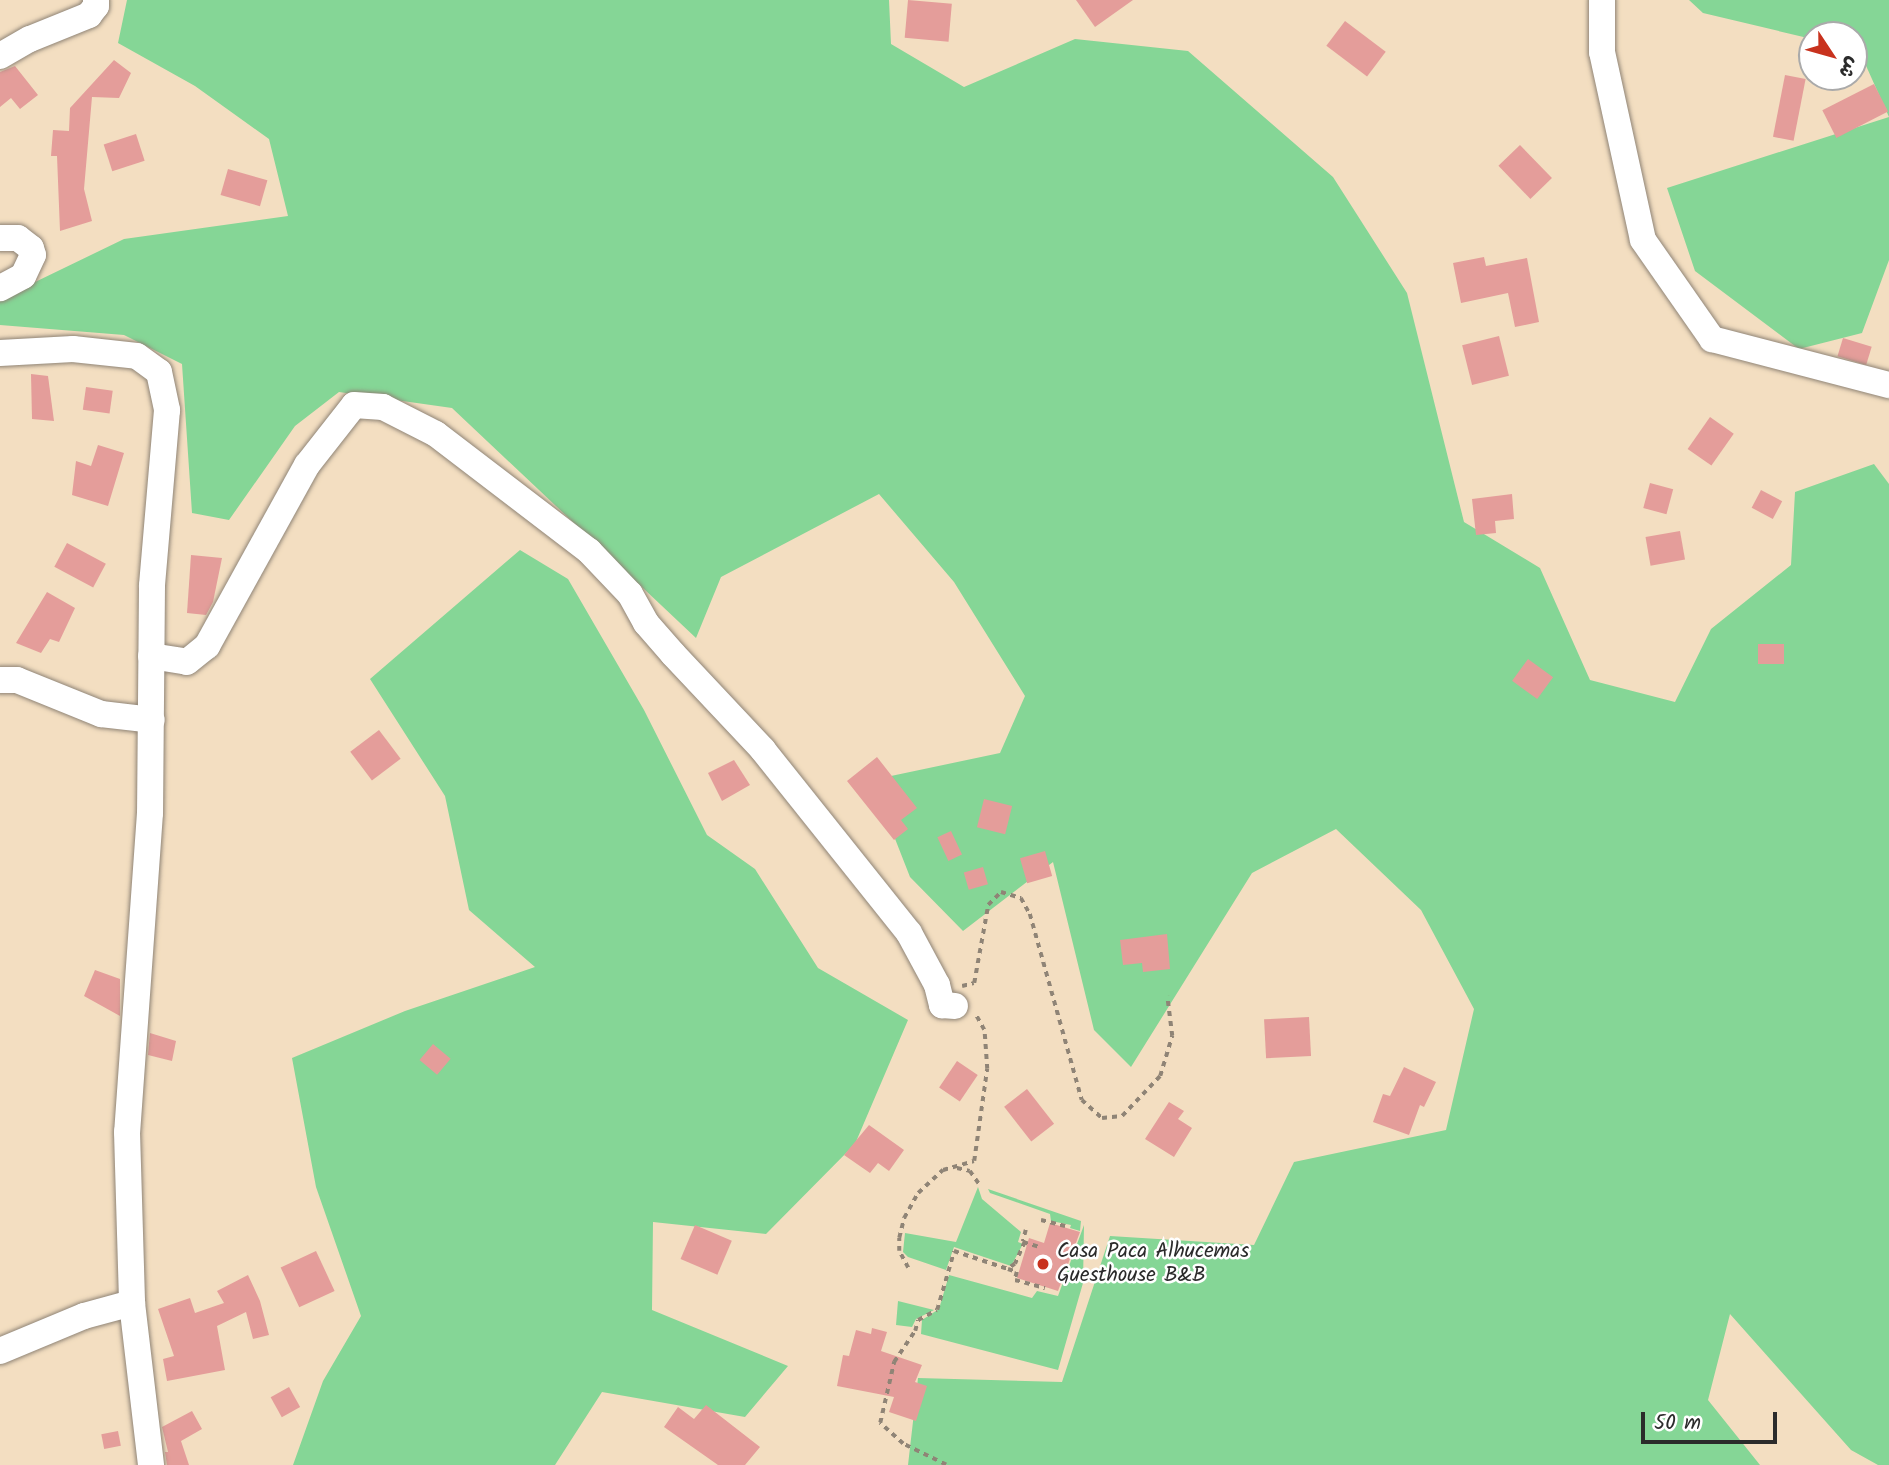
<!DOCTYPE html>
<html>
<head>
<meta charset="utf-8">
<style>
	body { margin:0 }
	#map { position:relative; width:1889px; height:1465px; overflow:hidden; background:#f3dec1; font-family:Kalam,"Playpen Sans Arabic",sans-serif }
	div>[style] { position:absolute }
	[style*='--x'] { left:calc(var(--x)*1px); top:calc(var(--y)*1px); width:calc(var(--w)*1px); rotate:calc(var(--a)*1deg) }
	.green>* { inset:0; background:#85d696 }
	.building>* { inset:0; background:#e49d9a; transform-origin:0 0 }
	.path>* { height:3.5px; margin-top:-1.75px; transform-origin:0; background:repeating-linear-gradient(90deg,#8f8476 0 5px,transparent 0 10px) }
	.roads { filter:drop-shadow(0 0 2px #8f8476) drop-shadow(0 0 2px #8f8476) }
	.minor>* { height:26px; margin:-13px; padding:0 13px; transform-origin:13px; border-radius:13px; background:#fff }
	.dots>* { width:19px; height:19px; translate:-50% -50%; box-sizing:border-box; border:4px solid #fff; border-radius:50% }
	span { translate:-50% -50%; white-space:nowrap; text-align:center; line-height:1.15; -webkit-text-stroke:5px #fff; paint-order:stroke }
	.poi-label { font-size:21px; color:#2b2b2b }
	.left { translate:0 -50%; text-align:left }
	.north { position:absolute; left:1798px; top:21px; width:70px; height:70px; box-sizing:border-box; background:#fff; border:2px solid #aaa; border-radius:50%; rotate:126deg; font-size:19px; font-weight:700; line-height:28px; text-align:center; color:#2b2b2b }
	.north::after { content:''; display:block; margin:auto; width:24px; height:32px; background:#c8321e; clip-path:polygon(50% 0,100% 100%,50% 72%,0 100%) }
	.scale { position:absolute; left:1641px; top:1412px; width:136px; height:32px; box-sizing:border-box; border:4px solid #2b2b2b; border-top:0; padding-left:9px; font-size:21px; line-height:24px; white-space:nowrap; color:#2b2b2b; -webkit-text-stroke:5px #fff; paint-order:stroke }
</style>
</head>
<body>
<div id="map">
	<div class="green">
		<i style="clip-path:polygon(127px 0,889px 0,891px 44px,964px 87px,1075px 39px,1188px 51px,1333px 177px,1407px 293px,1464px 522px,1540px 568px,1590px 680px,1675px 702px,1711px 629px,1791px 565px,1795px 492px,1874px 464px,1889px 484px,1889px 1465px,1878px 1465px,1851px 1450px,1730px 1314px,1708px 1400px,1760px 1465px,908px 1465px,918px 1378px,1062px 1382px,1110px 1236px,1254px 1245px,1294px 1162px,1446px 1130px,1474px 1009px,1421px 910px,1336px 829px,1252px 873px,1131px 1067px,1094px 1030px,1053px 862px,963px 931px,910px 877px,872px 780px,1000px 753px,1025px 696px,954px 582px,879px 494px,721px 577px,696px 638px,452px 408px,339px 392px,295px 426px,229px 520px,192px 513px,182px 364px,124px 335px,0 325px,0 299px,124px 239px,288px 216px,269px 139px,195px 86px,118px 43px)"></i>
		<i style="clip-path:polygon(1689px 0,1889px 0,1889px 260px,1862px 333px,1799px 349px,1695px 271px,1667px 188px,1889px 117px,1863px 59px,1854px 55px,1854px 35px,1812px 35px,1812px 39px,1703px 13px)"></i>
		<i style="clip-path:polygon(520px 550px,568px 579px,644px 710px,707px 835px,755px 869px,818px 968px,908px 1020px,855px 1144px,766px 1234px,653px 1222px,652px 1310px,788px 1366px,745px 1417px,602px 1392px,555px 1465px,293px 1465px,323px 1381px,361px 1316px,316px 1187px,292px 1058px,405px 1011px,535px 967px,469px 910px,445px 796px,370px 679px)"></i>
		<i style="clip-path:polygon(978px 1187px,982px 1199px,1021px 1232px,1018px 1242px,1023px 1244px,1011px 1266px,954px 1247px,946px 1270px,908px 1257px,903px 1252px,905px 1233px,956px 1242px)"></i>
		<i style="clip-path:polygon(988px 1189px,1081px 1221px,1080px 1231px,1070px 1228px,1071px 1225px,1051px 1221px,1050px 1214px,990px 1193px)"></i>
		<i style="clip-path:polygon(1084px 1225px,1083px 1283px,1058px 1370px,921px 1334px,922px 1320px,939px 1309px,949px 1275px,1032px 1298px,1037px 1291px,1058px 1296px)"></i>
		<i style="clip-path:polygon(898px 1301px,934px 1310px,916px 1319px,912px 1327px,896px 1325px)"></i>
	</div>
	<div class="building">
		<i style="left:908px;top:0;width:44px;height:38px;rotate:5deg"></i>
		<i style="clip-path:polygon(1076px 0,1133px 0,1095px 27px)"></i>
		<i style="left:1345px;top:21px;width:51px;height:31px;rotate:37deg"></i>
		<i style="clip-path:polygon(114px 60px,131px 73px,119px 98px,92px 97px,84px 189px,92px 221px,60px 231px,57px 156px,51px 156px,53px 130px,69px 131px,70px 108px)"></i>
		<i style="clip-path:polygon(15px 66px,38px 95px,20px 109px,11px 98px,0 107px,0 72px)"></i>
		<i style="left:1785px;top:75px;width:21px;height:63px;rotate:11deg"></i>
		<i style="left:1874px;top:84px;width:31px;height:58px;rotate:63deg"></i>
		<i style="left:136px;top:134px;width:28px;height:34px;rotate:72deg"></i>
		<i style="left:1520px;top:145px;width:46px;height:30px;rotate:46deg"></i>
		<i style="left:228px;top:169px;width:41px;height:27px;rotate:16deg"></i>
		<i style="clip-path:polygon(1484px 257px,1486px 266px,1527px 258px,1539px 322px,1515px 327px,1508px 293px,1461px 303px,1453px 263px)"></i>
		<i style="left:1499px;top:336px;width:41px;height:38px;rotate:76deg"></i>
		<i style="left:1843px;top:338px;width:30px;height:19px;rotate:17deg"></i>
		<i style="clip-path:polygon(31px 374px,48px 376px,54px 421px,32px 419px)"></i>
		<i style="left:86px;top:387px;width:27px;height:23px;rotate:8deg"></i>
		<i style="left:1710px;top:417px;width:29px;height:39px;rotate:35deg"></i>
		<i style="clip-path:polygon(98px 445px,124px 453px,108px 506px,72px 495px,76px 461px,91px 466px)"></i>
		<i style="left:1650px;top:483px;width:24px;height:26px;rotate:15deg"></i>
		<i style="left:1761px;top:490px;width:24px;height:20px;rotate:28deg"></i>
		<i style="clip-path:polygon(1512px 494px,1514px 519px,1495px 521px,1496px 533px,1476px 535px,1472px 499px)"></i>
		<i style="left:1680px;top:531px;width:29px;height:35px;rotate:80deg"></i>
		<i style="left:67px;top:543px;width:44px;height:27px;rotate:28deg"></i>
		<i style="clip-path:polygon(191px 555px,222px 558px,213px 602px,206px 615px,187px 613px)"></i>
		<i style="clip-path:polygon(47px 592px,75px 608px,59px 642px,50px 639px,41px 653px,16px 643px)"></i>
		<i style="left:1758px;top:644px;width:26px;height:20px"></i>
		<i style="left:1528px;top:659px;width:31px;height:27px;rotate:36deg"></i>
		<i style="left:379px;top:730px;width:36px;height:36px;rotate:53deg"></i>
		<i style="clip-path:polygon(877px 757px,917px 808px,901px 820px,908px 829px,894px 840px,847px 781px)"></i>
		<i style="clip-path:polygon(734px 760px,750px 785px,722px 801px,708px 773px)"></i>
		<i style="left:984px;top:799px;width:29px;height:29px;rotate:14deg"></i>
		<i style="left:951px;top:831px;width:26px;height:15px;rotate:65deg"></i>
		<i style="left:1045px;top:851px;width:26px;height:26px;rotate:74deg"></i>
		<i style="left:983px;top:867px;width:18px;height:20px;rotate:74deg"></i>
		<i style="clip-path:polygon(1167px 934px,1170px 969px,1143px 972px,1142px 963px,1123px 965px,1120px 940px)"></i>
		<i style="clip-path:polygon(95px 970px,120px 979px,120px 1016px,84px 996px)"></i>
		<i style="left:1309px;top:1017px;width:39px;height:45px;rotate:87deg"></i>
		<i style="clip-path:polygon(150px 1033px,176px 1041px,172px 1061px,148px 1055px)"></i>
		<i style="left:433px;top:1044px;width:23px;height:21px;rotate:40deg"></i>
		<i style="left:957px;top:1061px;width:25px;height:32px;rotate:34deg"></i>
		<i style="clip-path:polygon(1404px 1067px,1436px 1082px,1424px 1107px,1420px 1105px,1409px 1135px,1373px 1122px,1383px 1094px,1390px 1096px)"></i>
		<i style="left:1027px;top:1089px;width:44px;height:29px;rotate:52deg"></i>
		<i style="clip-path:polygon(1169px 1102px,1184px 1111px,1178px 1119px,1192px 1128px,1174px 1157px,1145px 1139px)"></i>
		<i style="clip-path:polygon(869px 1125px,904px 1150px,889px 1171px,878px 1163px,870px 1173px,844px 1155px)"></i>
		<i style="clip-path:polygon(1050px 1223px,1080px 1232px,1058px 1291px,1017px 1278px,1029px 1238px,1044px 1243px)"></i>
		<i style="left:695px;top:1225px;width:40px;height:37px;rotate:23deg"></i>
		<i style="left:316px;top:1251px;width:44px;height:39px;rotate:65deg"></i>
		<i style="clip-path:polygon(248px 1275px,260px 1301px,269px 1335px,253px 1339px,246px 1312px,217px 1326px,225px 1370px,167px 1381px,163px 1359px,174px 1356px,158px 1309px,190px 1298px,195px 1313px,224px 1303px,217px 1291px)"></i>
		<i style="clip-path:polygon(872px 1328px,887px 1332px,881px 1351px,922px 1365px,915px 1382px,927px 1386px,916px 1421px,889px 1412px,894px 1397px,837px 1386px,843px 1355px,849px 1356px,856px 1330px,871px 1334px)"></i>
		<i style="left:289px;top:1387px;width:23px;height:21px;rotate:61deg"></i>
		<i style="clip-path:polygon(706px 1405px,760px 1447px,745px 1465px,718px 1465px,664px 1427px,678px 1407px,694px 1419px)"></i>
		<i style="clip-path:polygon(192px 1411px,202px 1429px,181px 1441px,189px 1465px,167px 1465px,165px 1452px,168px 1452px,162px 1427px)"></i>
		<i style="left:118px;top:1431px;width:15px;height:17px;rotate:79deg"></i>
	</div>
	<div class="path">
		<i style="--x:962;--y:986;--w:12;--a:-14"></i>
		<i style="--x:974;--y:983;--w:79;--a:-79.8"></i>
		<i style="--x:988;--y:905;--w:18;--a:-45"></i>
		<i style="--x:1001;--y:892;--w:21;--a:17"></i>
		<i style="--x:1021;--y:898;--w:18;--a:61"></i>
		<i style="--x:1030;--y:914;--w:193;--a:74.4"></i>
		<i style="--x:1082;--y:1100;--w:27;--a:42"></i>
		<i style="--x:1102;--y:1118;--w:20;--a:-6"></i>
		<i style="--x:1122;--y:1116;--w:55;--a:-46.5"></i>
		<i style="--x:1160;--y:1076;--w:42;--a:-73.3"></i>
		<i style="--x:1172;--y:1036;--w:40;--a:-97.1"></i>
		<i style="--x:957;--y:1168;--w:13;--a:13"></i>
		<i style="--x:970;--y:1171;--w:19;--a:55"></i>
		<i style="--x:1041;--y:1220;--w:25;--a:14"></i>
		<i style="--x:1026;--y:1230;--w:12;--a:104"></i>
		<i style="--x:1023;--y:1242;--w:17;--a:17"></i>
		<i style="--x:1025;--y:1242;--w:24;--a:114"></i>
		<i style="--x:1015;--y:1264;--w:9;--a:144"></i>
		<i style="--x:1008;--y:1269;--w:9;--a:18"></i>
		<i style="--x:1017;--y:1272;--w:8;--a:104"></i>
		<i style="--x:1015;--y:1280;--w:31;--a:15"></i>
		<i style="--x:908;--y:1268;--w:19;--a:-118"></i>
		<i style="--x:899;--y:1251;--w:13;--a:-90"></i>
		<i style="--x:899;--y:1238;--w:21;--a:-76"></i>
		<i style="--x:904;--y:1218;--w:29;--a:-61"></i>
		<i style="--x:918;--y:1193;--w:34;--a:-43"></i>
		<i style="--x:943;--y:1170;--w:32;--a:-16"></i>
		<i style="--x:974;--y:1161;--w:93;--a:-82"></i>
		<i style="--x:987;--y:1069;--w:39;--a:-94"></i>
		<i style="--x:984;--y:1030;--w:18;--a:-119"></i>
		<i style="--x:946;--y:1465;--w:48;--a:-154"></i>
		<i style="--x:903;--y:1444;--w:31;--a:-138"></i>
		<i style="--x:880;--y:1423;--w:63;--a:-77.1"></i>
		<i style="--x:894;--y:1362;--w:37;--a:-56"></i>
		<i style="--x:915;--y:1331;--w:11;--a:-75"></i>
		<i style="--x:918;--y:1320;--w:21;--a:-28"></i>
		<i style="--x:937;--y:1310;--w:61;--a:-73.9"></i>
		<i style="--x:954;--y:1251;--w:57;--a:18.4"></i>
	</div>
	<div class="roads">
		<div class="minor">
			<i style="--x:1602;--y:0;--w:52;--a:90"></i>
			<i style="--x:1602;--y:52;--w:192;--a:77.7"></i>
			<i style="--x:1643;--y:240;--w:121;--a:55.1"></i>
			<i style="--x:1712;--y:339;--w:183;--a:14.6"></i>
			<i style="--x:0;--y:56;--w:34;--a:-30"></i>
			<i style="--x:30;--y:39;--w:64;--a:-22.1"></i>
			<i style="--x:89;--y:15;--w:11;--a:-52"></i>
			<i style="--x:96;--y:6;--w:6;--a:-90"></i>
			<i style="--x:0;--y:238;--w:18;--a:0"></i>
			<i style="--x:18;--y:238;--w:16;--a:38"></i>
			<i style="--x:31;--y:248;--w:7;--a:74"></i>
			<i style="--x:33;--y:255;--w:23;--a:115"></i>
			<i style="--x:23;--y:276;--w:26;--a:152"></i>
			<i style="--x:0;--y:353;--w:73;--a:-3.1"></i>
			<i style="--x:73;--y:349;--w:64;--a:6.2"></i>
			<i style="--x:137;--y:356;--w:27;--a:36"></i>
			<i style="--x:159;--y:372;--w:39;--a:78"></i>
			<i style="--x:167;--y:410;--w:177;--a:94.9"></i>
			<i style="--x:152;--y:586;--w:227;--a:90.5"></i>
			<i style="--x:150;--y:813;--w:320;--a:94.1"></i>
			<i style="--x:127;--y:1132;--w:171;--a:88.3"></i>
			<i style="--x:132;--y:1303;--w:163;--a:83.3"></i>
			<i style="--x:151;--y:656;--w:36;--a:9"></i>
			<i style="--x:187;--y:662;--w:26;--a:-39"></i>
			<i style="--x:207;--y:646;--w:207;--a:-61.1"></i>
			<i style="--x:307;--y:465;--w:76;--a:-51.9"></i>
			<i style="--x:354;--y:405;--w:29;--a:4"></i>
			<i style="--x:383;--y:407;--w:59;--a:27"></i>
			<i style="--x:436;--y:434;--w:193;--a:37.4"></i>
			<i style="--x:589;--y:551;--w:59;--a:46.4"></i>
			<i style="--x:630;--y:594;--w:33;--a:61"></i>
			<i style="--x:646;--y:623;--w:41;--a:48.9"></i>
			<i style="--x:673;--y:654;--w:132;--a:46.8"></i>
			<i style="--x:763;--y:750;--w:234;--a:51.4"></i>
			<i style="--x:909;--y:933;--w:59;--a:61.7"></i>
			<i style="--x:937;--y:985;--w:21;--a:76"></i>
			<i style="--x:942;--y:1005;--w:13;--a:4"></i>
			<i style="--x:0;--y:680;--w:17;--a:0"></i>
			<i style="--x:17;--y:680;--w:91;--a:22"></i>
			<i style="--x:101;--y:714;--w:51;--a:6.7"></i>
			<i style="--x:0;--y:1351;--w:91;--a:-22.6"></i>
			<i style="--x:84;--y:1316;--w:50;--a:-15.2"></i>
		</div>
	</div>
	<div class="dots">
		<i style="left:1043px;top:1264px;background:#c8321e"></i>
	</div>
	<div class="poi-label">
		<span class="left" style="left:1057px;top:1264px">Casa Paca Alhucemas<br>Guesthouse B&amp;B</span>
	</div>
	<div class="north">ش</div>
	<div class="scale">50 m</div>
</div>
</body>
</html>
